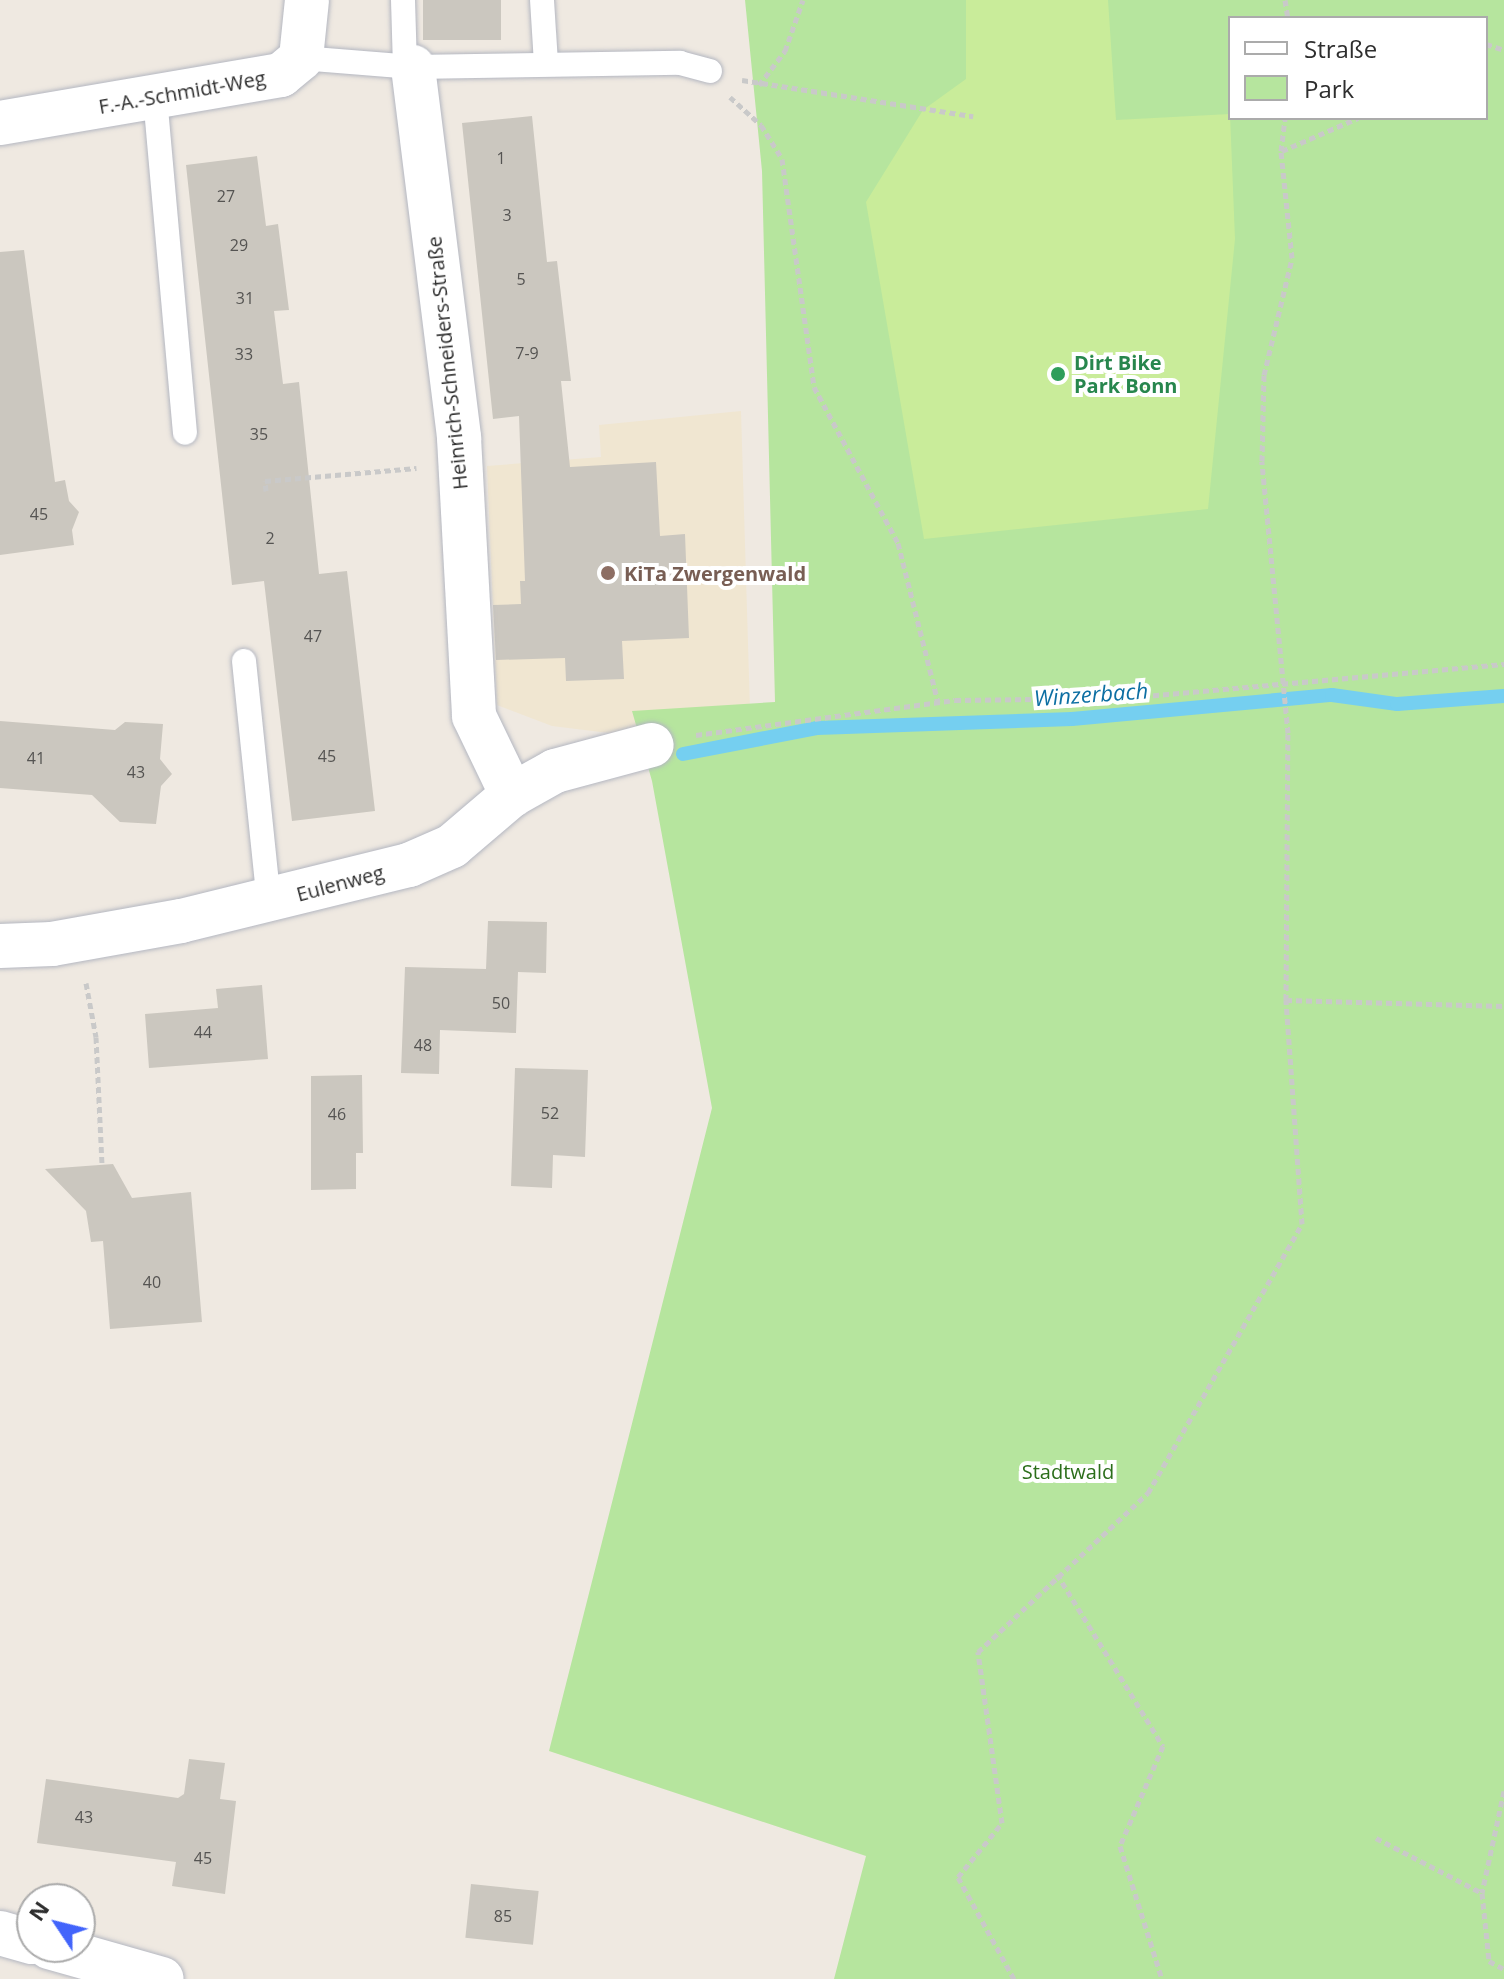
<!DOCTYPE html>
<html>
<head>
<meta charset="utf-8">
<style>
	body { margin:0 }
	#map { position:relative; width:1504px; height:1979px; overflow:hidden; background:#efe9e1; font-family:"Open Sans",sans-serif }
	div>[style] { position:absolute }
	[style*='--x'] { left:calc(var(--x)*1px); top:calc(var(--y)*1px); width:calc(var(--w)*1px); rotate:calc(var(--a)*1deg) }
	.education>* { inset:0; background:#f0e6d1 }
	.green>* { inset:0; background:#b6e59e }
	.pitch>* { inset:0; background:#c9ec9a }
	.stream>* { height:14px; margin:-7px; padding:0 7px; transform-origin:7px; border-radius:7px; background:#75cff0 }
	.building>* { inset:0; background:#cbc7bf; transform-origin:0 0 }
	.path>* { height:5px; margin-top:-2.5px; transform-origin:0; background:repeating-linear-gradient(90deg,#c9c9c9 0 6px,transparent 0 10px) }
	.roads { filter:drop-shadow(0 0 2px #b4b7c1) drop-shadow(0 0 2px #b4b7c1) }
	.lane>* { height:24px; margin:-12px; padding:0 12px; transform-origin:12px; border-radius:12px; background:#fff }
	.street>* { height:44px; margin:-22px; padding:0 22px; transform-origin:22px; border-radius:22px; background:#fff }
	.dots>* { width:22px; height:22px; translate:-50% -50%; box-sizing:border-box; border:4px solid #fff; border-radius:50% }
	span { translate:-50% -50%; white-space:nowrap; text-align:center; line-height:1.15; -webkit-text-stroke:8px #fff; paint-order:stroke }
	.number-label { font-size:16px; color:#555452 }
	.number-label span { -webkit-text-stroke-width:0 }
	.street-label { font-size:20px; color:#2e2e2e }
	.leisure-label { font-size:20px; color:#27864d; font-weight:700 }
	.left { translate:0 -50%; text-align:left }
	.education-label { font-size:20px; color:#785e54; font-weight:700 }
	.park-label { font-size:20px; color:#2c6e1b }
	.water-label { font-size:22px; color:#0d6fa3; font-style:italic }
	.legend { position:absolute; left:1228px; top:16px; width:260px; height:104px; box-sizing:border-box; background:#fff; border:2px solid #ababab; margin:0; padding:10px 14px; list-style:none; font-size:24px; color:#2e2e2e }
	.legend li { display:flex; align-items:center; gap:16px; height:40px }
	.legend b { width:40px; border:2px solid #ababab }
	.north { position:absolute; left:16px; top:1883px; width:80px; height:80px; box-sizing:border-box; background:#fff; border:2px solid #ababab; border-radius:50%; rotate:305deg; font-size:22px; font-weight:700; line-height:32px; text-align:center; color:#2e2e2e }
	.north::after { content:''; display:block; margin:auto; width:28px; height:36px; background:#4264fb; clip-path:polygon(50% 0,100% 100%,50% 72%,0 100%) }
</style>
</head>
<body>
<div id="map">
	<div class="education">
		<i style="clip-path:polygon(741px 411px,750px 710px,617px 734px,552px 726px,497px 705px,487px 466px,601px 457px,599px 425px)"></i>
	</div>
	<div class="green">
		<i style="clip-path:polygon(evenodd,745px 0,1504px 0,1504px 1979px,834px 1979px,866px 1856px,549px 1751px,712px 1108px,652px 781px,632px 711px,775px 702px,762px 171px,745px 0,1230px 18px,1486px 18px,1486px 118px,1230px 118px,1230px 18px)"></i>
	</div>
	<div class="pitch">
		<i style="clip-path:polygon(966px 0,1108px 0,1116px 120px,1230px 114px,1235px 239px,1208px 509px,924px 539px,866px 202px,923px 110px,966px 79px)"></i>
	</div>
	<div class="stream">
		<i style="--x:683;--y:754;--w:136;--a:-11"></i>
		<i style="--x:817;--y:728;--w:255;--a:-2"></i>
		<i style="--x:1072;--y:719;--w:261;--a:-5.3"></i>
		<i style="--x:1332;--y:695;--w:66;--a:7.9"></i>
		<i style="--x:1397;--y:704;--w:107;--a:-4.3"></i>
	</div>
	<div class="building">
		<i style="left:423px;top:0;width:78px;height:40px"></i>
		<i style="clip-path:polygon(532px 116px,547px 262px,557px 261px,571px 381px,561px 381px,570px 467px,656px 462px,660px 536px,685px 534px,689px 638px,622px 641px,624px 679px,566px 681px,565px 658px,496px 660px,493px 605px,521px 604px,520px 581px,525px 581px,519px 416px,493px 419px,462px 123px)"></i>
		<i style="clip-path:polygon(257px 156px,266px 226px,278px 224px,289px 310px,274px 311px,283px 384px,299px 382px,319px 574px,347px 571px,375px 811px,292px 821px,264px 581px,232px 585px,186px 165px)"></i>
		<i style="clip-path:polygon(24px 250px,55px 482px,65px 480px,69px 501px,79px 512px,72px 530px,74px 545px,0 555px,0 252px)"></i>
		<i style="clip-path:polygon(0 721px,115px 730px,125px 722px,163px 724px,160px 759px,172px 774px,161px 786px,156px 824px,120px 822px,92px 795px,0 788px)"></i>
		<i style="clip-path:polygon(488px 921px,547px 922px,546px 973px,518px 972px,516px 1033px,440px 1030px,439px 1074px,401px 1073px,405px 967px,486px 969px)"></i>
		<i style="clip-path:polygon(262px 985px,268px 1059px,149px 1068px,145px 1014px,218px 1008px,216px 989px)"></i>
		<i style="clip-path:polygon(515px 1068px,588px 1070px,585px 1157px,553px 1155px,552px 1188px,511px 1186px)"></i>
		<i style="clip-path:polygon(362px 1075px,363px 1153px,356px 1153px,356px 1189px,311px 1190px,311px 1076px)"></i>
		<i style="clip-path:polygon(113px 1164px,132px 1198px,191px 1192px,202px 1322px,110px 1329px,103px 1241px,91px 1242px,86px 1211px,45px 1169px)"></i>
		<i style="clip-path:polygon(189px 1759px,225px 1763px,220px 1799px,236px 1801px,225px 1894px,172px 1886px,176px 1862px,37px 1843px,46px 1779px,178px 1798px,184px 1794px)"></i>
		<i style="left:471px;top:1884px;width:68px;height:54px;rotate:6deg"></i>
	</div>
	<div class="path">
		<i style="--x:1285;--y:0;--w:18;--a:81"></i>
		<i style="--x:1486;--y:44;--w:19;--a:18"></i>
		<i style="--x:742;--y:80;--w:234;--a:8.9"></i>
		<i style="--x:759;--y:85;--w:43;--a:-52.6"></i>
		<i style="--x:785;--y:51;--w:54;--a:-70.6"></i>
		<i style="--x:730;--y:97;--w:42;--a:42.1"></i>
		<i style="--x:761;--y:125;--w:40;--a:58"></i>
		<i style="--x:782;--y:159;--w:230;--a:82"></i>
		<i style="--x:814;--y:387;--w:177;--a:61.7"></i>
		<i style="--x:898;--y:543;--w:164;--a:75.9"></i>
		<i style="--x:1282;--y:151;--w:83;--a:-23.5"></i>
		<i style="--x:266;--y:491;--w:10;--a:-96"></i>
		<i style="--x:265;--y:481;--w:152;--a:-4.9"></i>
		<i style="--x:696;--y:735;--w:261;--a:-7.7"></i>
		<i style="--x:955;--y:700;--w:168;--a:-0.7"></i>
		<i style="--x:1123;--y:698;--w:383;--a:-5.1"></i>
		<i style="--x:86;--y:983;--w:55;--a:79.5"></i>
		<i style="--x:96;--y:1037;--w:127;--a:87.3"></i>
		<i style="--x:1286;--y:1000;--w:218;--a:1.6"></i>
		<i style="--x:1057;--y:1574;--w:202;--a:58.4"></i>
		<i style="--x:1163;--y:1746;--w:109;--a:113.3"></i>
		<i style="--x:1120;--y:1846;--w:139;--a:72.5"></i>
		<i style="--x:1504;--y:1791;--w:104;--a:102.2"></i>
		<i style="--x:1482;--y:1893;--w:68;--a:84.1"></i>
		<i style="--x:1489;--y:1961;--w:17;--a:28"></i>
		<i style="--x:1376;--y:1838;--w:119;--a:27.4"></i>
		<i style="--x:1014;--y:1979;--w:116;--a:-118.8"></i>
		<i style="--x:958;--y:1877;--w:70;--a:-50.8"></i>
		<i style="--x:1002;--y:1823;--w:173;--a:-98"></i>
		<i style="--x:978;--y:1652;--w:233;--a:-43.1"></i>
		<i style="--x:1148;--y:1493;--w:310;--a:-60.2"></i>
		<i style="--x:1302;--y:1224;--w:225;--a:-94.1"></i>
		<i style="--x:1286;--y:1000;--w:267;--a:-89.6"></i>
		<i style="--x:1288;--y:733;--w:273;--a:-95.5"></i>
		<i style="--x:1262;--y:461;--w:86;--a:-88.7"></i>
		<i style="--x:1264;--y:375;--w:120;--a:-76.5"></i>
		<i style="--x:1292;--y:258;--w:108;--a:-95.9"></i>
		<i style="--x:1281;--y:151;--w:33;--a:-83"></i>
	</div>
	<div class="roads">
		<div class="lane">
			<i style="--x:403;--y:0;--w:66;--a:88.3"></i>
			<i style="--x:542;--y:0;--w:64;--a:86.4"></i>
			<i style="--x:301;--y:58;--w:112;--a:4.6"></i>
			<i style="--x:413;--y:67;--w:267;--a:-0.9"></i>
			<i style="--x:680;--y:63;--w:31;--a:15"></i>
			<i style="--x:155;--y:97;--w:337;--a:84.9"></i>
			<i style="--x:244;--y:661;--w:241;--a:84.1"></i>
		</div>
		<div class="street">
			<i style="--x:413;--y:67;--w:374;--a:82.9"></i>
			<i style="--x:459;--y:438;--w:278;--a:86.9"></i>
			<i style="--x:474;--y:716;--w:88;--a:64.3"></i>
			<i style="--x:0;--y:123;--w:285;--a:-9.7"></i>
			<i style="--x:281;--y:75;--w:26;--a:-40"></i>
			<i style="--x:301;--y:58;--w:58;--a:-84.1"></i>
			<i style="--x:0;--y:946;--w:52;--a:-2.2"></i>
			<i style="--x:52;--y:944;--w:131;--a:-10.1"></i>
			<i style="--x:181;--y:921;--w:235;--a:-13.8"></i>
			<i style="--x:409;--y:865;--w:47;--a:-23.8"></i>
			<i style="--x:452;--y:846;--w:79;--a:-40.4"></i>
			<i style="--x:512;--y:795;--w:49;--a:-29.2"></i>
			<i style="--x:555;--y:771;--w:100;--a:-15"></i>
			<i style="--x:0;--y:1933;--w:33;--a:16"></i>
			<i style="--x:49;--y:1947;--w:117;--a:15.8"></i>
		</div>
	</div>
	<div class="dots">
		<i style="left:1058px;top:374px;background:#2e9e5b"></i>
		<i style="left:608px;top:573px;background:#8d6e63"></i>
	</div>
	<div class="number-label">
		<span style="left:501px;top:158px">1</span>
		<span style="left:226px;top:196px">27</span>
		<span style="left:507px;top:215px">3</span>
		<span style="left:239px;top:245px">29</span>
		<span style="left:521px;top:279px">5</span>
		<span style="left:245px;top:298px">31</span>
		<span style="left:527px;top:353px">7-9</span>
		<span style="left:244px;top:354px">33</span>
		<span style="left:259px;top:434px">35</span>
		<span style="left:39px;top:514px">45</span>
		<span style="left:270px;top:538px">2</span>
		<span style="left:313px;top:636px">47</span>
		<span style="left:327px;top:756px">45</span>
		<span style="left:36px;top:758px">41</span>
		<span style="left:136px;top:772px">43</span>
		<span style="left:501px;top:1003px">50</span>
		<span style="left:203px;top:1032px">44</span>
		<span style="left:423px;top:1045px">48</span>
		<span style="left:550px;top:1113px">52</span>
		<span style="left:337px;top:1114px">46</span>
		<span style="left:152px;top:1282px">40</span>
		<span style="left:84px;top:1817px">43</span>
		<span style="left:203px;top:1858px">45</span>
		<span style="left:503px;top:1916px">85</span>
	</div>
	<div class="street-label">
		<span style="left:182px;top:92px;rotate:-10deg">F.-A.-Schmidt-Weg</span>
		<span style="left:447px;top:363px;rotate:-96deg">Heinrich-Schneiders-Straße</span>
		<span style="left:340px;top:883px;rotate:-15deg">Eulenweg</span>
	</div>
	<div class="leisure-label">
		<span class="left" style="left:1074px;top:374px">Dirt Bike<br>Park Bonn</span>
	</div>
	<div class="education-label">
		<span class="left" style="left:624px;top:573px">KiTa Zwergenwald</span>
	</div>
	<div class="park-label">
		<span style="left:1068px;top:1471px">Stadtwald</span>
	</div>
	<div class="water-label">
		<span style="left:1091px;top:694px;rotate:-4deg">Winzerbach</span>
	</div>
	<ul class="legend">
	<li><b style="height:10px;background:#fff"></b>Straße</li>
	<li><b style="height:22px;background:#b6e59e"></b>Park</li>
	</ul>
	<div class="north">N</div>
</div>
</body>
</html>
